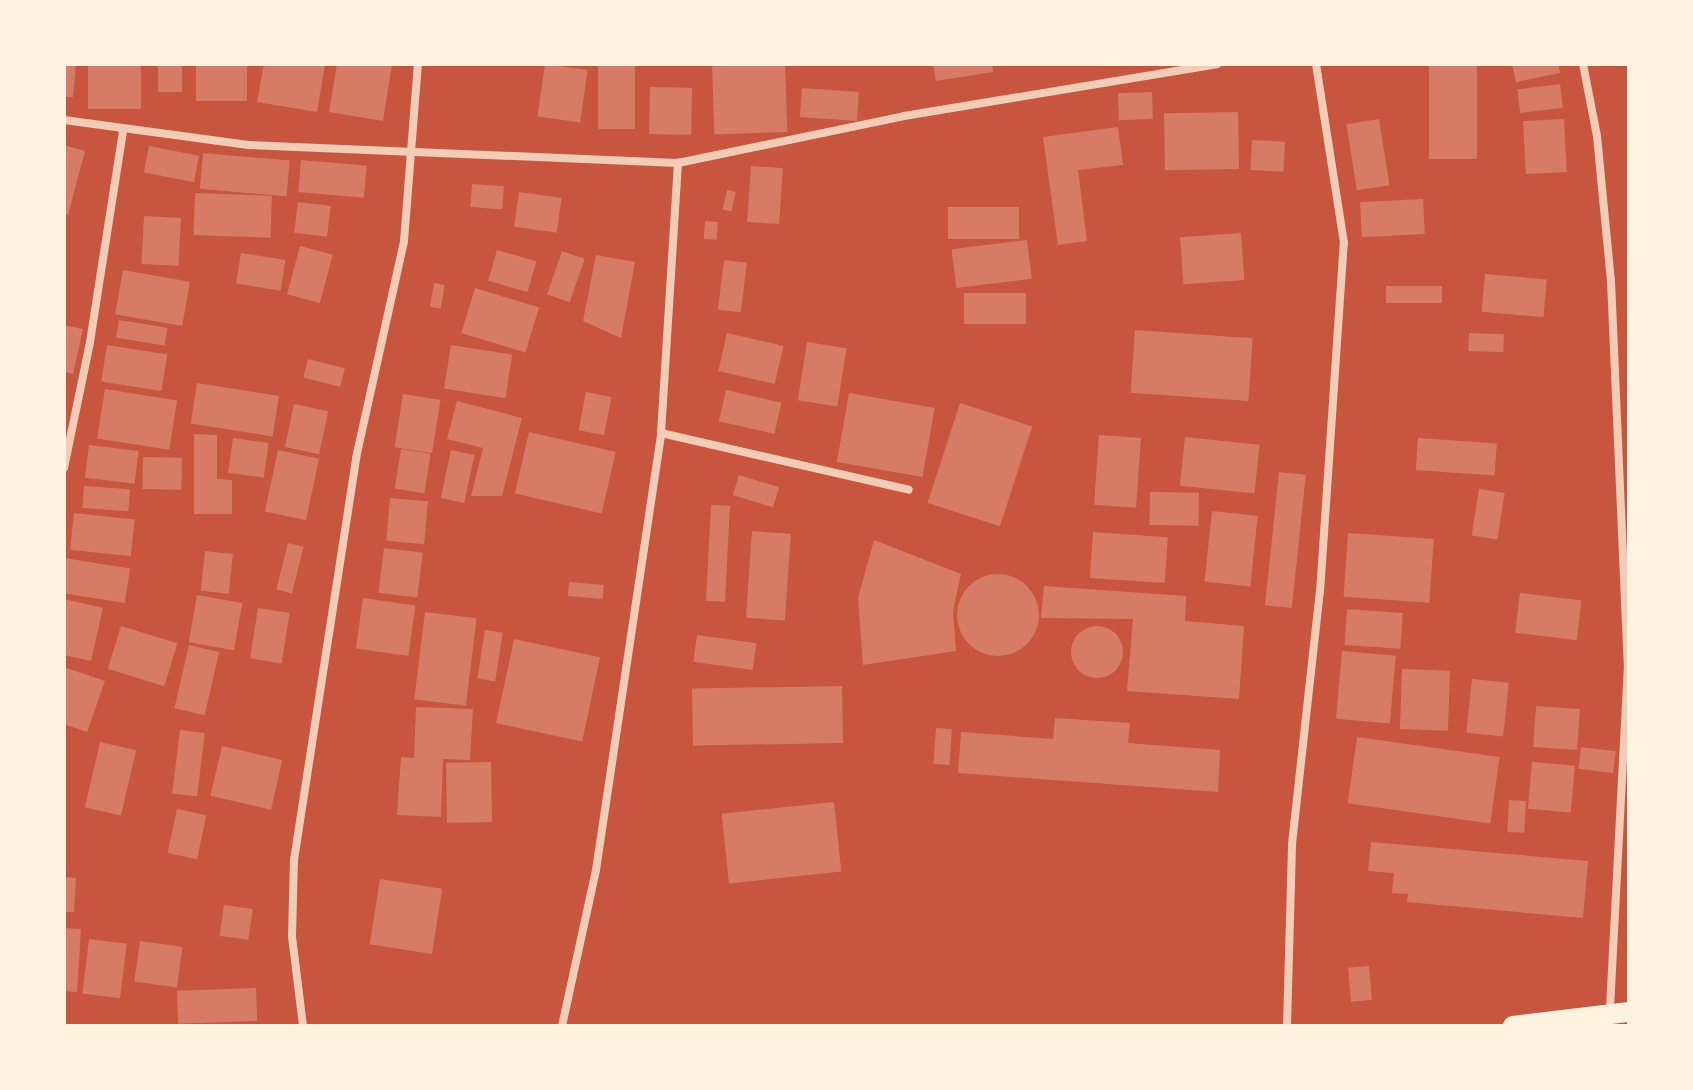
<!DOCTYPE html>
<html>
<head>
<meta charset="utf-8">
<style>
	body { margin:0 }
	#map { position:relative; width:1693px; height:1090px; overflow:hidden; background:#c8553d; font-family:Overpass,sans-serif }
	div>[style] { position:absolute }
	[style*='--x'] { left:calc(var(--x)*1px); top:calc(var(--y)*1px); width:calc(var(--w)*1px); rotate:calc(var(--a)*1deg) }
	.building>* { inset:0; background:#d67c66; transform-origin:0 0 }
	.round { border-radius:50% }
	.minor>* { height:8px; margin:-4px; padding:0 4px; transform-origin:4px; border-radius:4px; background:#f1ccb7 }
	.primary>* { height:20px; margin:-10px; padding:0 10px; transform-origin:10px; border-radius:10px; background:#fff3e0 }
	span { translate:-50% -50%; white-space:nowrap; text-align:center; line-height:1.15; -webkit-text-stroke:6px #fff3e0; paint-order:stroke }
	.frame { position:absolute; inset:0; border:66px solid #fff3e0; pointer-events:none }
</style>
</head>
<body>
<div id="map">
	<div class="building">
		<i style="clip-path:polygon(64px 64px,76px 64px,73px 97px,64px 97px)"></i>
		<i style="left:88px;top:64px;width:53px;height:45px"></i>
		<i style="left:158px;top:64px;width:24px;height:28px"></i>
		<i style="left:196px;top:64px;width:51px;height:37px"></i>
		<i style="clip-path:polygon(264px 64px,325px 64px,317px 112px,257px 102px)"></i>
		<i style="clip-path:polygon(337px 64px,392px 64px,383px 121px,329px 112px)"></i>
		<i style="left:545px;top:64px;width:43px;height:53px;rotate:8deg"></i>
		<i style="left:598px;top:64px;width:37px;height:65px"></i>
		<i style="left:785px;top:64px;width:68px;height:73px;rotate:88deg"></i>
		<i style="clip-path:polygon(933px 64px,992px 64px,993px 72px,936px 81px)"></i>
		<i style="left:1429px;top:64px;width:48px;height:95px"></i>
		<i style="clip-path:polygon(1512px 64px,1558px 64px,1560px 73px,1516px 82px)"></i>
		<i style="left:1560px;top:84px;width:24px;height:43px;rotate:83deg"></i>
		<i style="left:650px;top:87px;width:42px;height:47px;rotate:1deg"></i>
		<i style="left:802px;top:88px;width:57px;height:29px;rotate:4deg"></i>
		<i style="left:1152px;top:92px;width:27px;height:34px;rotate:88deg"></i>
		<i style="left:1238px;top:112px;width:57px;height:74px;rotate:89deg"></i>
		<i style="left:1379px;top:119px;width:67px;height:33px;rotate:81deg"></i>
		<i style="left:1564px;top:119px;width:53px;height:41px;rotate:87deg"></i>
		<i style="clip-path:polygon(1118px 127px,1123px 165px,1078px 170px,1087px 241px,1058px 245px,1043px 137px)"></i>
		<i style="left:1252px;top:140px;width:33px;height:30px;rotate:3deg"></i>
		<i style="clip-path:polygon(64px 145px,85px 151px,68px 215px,64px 214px)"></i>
		<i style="left:149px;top:146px;width:51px;height:27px;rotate:11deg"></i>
		<i style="left:203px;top:153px;width:87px;height:36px;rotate:5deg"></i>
		<i style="left:301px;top:160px;width:66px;height:32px;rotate:5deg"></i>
		<i style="left:751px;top:166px;width:32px;height:56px;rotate:4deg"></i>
		<i style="left:472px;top:184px;width:32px;height:23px;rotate:4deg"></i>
		<i style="left:727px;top:190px;width:9px;height:20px;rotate:13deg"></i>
		<i style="left:519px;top:192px;width:43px;height:35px;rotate:8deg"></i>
		<i style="left:195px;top:193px;width:77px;height:42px;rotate:2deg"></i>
		<i style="left:1423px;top:199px;width:35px;height:63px;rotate:87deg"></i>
		<i style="left:298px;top:202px;width:33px;height:31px;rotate:7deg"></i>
		<i style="left:1019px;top:207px;width:32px;height:71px;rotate:90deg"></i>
		<i style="left:144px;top:216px;width:37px;height:48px;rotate:3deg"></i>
		<i style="left:705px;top:221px;width:13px;height:18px;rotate:4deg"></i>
		<i style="left:1241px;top:233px;width:47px;height:61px;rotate:86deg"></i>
		<i style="left:1027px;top:240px;width:39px;height:76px;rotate:83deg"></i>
		<i style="left:300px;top:246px;width:34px;height:50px;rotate:15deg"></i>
		<i style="left:497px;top:250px;width:41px;height:32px;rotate:16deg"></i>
		<i style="left:562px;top:251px;width:24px;height:46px;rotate:19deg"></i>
		<i style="left:241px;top:253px;width:45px;height:31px;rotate:9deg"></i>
		<i style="clip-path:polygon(596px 255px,635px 262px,621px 338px,583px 321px)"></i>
		<i style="left:724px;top:260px;width:23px;height:50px;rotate:7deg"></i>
		<i style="left:123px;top:270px;width:68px;height:45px;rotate:10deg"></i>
		<i style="left:1485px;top:274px;width:62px;height:38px;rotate:5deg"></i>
		<i style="left:434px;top:283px;width:11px;height:24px;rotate:10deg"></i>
		<i style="left:1442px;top:286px;width:17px;height:56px;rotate:90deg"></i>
		<i style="left:475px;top:288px;width:67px;height:47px;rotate:17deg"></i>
		<i style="left:964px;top:293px;width:62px;height:31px"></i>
		<i style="left:119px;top:320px;width:49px;height:18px;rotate:9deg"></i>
		<i style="clip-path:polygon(64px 325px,83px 329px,73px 374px,64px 372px)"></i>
		<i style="left:1135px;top:330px;width:118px;height:63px;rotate:4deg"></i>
		<i style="left:727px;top:333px;width:58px;height:39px;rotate:13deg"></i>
		<i style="left:1469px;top:333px;width:35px;height:18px;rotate:2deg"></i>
		<i style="left:807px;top:342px;width:40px;height:59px;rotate:9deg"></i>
		<i style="left:107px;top:345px;width:61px;height:37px;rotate:9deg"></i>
		<i style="left:451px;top:345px;width:62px;height:44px;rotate:9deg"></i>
		<i style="left:308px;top:359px;width:38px;height:19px;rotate:14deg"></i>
		<i style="left:197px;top:383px;width:83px;height:41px;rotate:9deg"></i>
		<i style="left:105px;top:389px;width:73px;height:50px;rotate:9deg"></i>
		<i style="left:726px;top:390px;width:57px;height:32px;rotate:13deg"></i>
		<i style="left:586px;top:392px;width:26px;height:39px;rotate:11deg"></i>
		<i style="left:849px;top:393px;width:87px;height:70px;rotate:10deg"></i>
		<i style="left:403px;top:394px;width:38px;height:54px;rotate:9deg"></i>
		<i style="clip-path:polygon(457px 401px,522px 418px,502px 496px,471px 496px,483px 448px,447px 439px)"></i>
		<i style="left:960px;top:403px;width:76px;height:105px;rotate:18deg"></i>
		<i style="left:294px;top:404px;width:35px;height:44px;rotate:12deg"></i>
		<i style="left:529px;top:432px;width:89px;height:63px;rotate:13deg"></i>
		<i style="clip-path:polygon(194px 434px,217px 435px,217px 479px,232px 480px,232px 514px,194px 514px)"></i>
		<i style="left:1099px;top:435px;width:42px;height:70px;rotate:4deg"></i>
		<i style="left:1185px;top:437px;width:75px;height:49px;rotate:6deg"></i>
		<i style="left:233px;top:438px;width:36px;height:35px;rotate:8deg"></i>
		<i style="left:1418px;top:438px;width:79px;height:32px;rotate:4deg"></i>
		<i style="left:89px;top:445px;width:50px;height:33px;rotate:7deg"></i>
		<i style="left:401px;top:449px;width:30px;height:40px;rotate:9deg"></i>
		<i style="left:278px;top:450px;width:42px;height:63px;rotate:12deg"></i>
		<i style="left:451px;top:450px;width:24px;height:49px;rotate:12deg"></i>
		<i style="left:143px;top:457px;width:39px;height:32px;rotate:1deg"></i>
		<i style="left:1279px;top:472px;width:27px;height:134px;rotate:6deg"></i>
		<i style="left:739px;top:475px;width:42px;height:21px;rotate:17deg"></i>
		<i style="left:84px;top:486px;width:46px;height:22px;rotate:4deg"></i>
		<i style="left:1479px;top:489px;width:26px;height:47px;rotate:9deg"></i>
		<i style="left:1150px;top:492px;width:49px;height:33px;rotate:1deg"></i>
		<i style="left:390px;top:498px;width:38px;height:43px;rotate:5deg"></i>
		<i style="left:711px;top:505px;width:19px;height:96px;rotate:3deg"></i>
		<i style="left:1212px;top:511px;width:46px;height:71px;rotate:6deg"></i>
		<i style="left:74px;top:513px;width:61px;height:37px;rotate:6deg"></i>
		<i style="left:752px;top:531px;width:39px;height:87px;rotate:4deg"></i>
		<i style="left:1093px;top:532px;width:75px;height:46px;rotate:4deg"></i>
		<i style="left:1348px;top:533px;width:86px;height:64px;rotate:4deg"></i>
		<i style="clip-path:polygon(874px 540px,961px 574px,953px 611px,956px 651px,863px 665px,858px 598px)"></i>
		<i style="left:288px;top:543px;width:16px;height:48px;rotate:14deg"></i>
		<i style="left:384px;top:548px;width:39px;height:45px;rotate:7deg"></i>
		<i style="left:205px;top:551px;width:28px;height:40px;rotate:6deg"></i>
		<i style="left:64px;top:558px;width:67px;height:35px;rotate:9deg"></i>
		<i class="round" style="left:957px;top:574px;width:82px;height:82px"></i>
		<i style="left:569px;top:582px;width:35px;height:14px;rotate:5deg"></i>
		<i style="clip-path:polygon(1044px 586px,1186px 596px,1185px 621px,1244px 626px,1239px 699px,1127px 691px,1133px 619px,1041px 618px)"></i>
		<i style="left:1520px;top:593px;width:62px;height:40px;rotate:7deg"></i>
		<i style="left:197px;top:595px;width:46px;height:48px;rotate:10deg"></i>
		<i style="left:363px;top:598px;width:53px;height:51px;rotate:8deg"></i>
		<i style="clip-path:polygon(64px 599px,103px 608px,91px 661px,64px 655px)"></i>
		<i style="left:258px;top:608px;width:32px;height:51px;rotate:9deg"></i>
		<i style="left:1347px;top:609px;width:56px;height:36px;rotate:4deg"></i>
		<i style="left:425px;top:612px;width:52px;height:88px;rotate:7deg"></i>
		<i style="left:121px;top:626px;width:59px;height:45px;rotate:17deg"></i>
		<i class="round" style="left:1071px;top:626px;width:52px;height:52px"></i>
		<i style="left:485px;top:630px;width:18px;height:49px;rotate:9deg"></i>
		<i style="left:697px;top:635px;width:60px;height:27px;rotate:8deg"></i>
		<i style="left:514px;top:639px;width:88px;height:86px;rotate:12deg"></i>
		<i style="left:189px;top:645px;width:31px;height:65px;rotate:13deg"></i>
		<i style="left:1342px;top:651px;width:54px;height:68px;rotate:5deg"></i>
		<i style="clip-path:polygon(64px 667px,105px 681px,87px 732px,64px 724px)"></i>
		<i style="left:1402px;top:669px;width:48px;height:60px;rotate:2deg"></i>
		<i style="left:1472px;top:679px;width:37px;height:54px;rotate:6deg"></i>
		<i style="left:842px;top:686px;width:57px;height:150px;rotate:89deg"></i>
		<i style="left:1536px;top:706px;width:44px;height:41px;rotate:4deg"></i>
		<i style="clip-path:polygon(416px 707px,473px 709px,470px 760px,443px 759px,441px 817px,397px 815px,401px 757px,414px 758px)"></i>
		<i style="clip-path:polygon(1055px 718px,1130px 723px,1128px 743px,1220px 750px,1218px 792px,958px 773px,961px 732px,1053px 739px)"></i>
		<i style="left:936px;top:728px;width:16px;height:36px;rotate:4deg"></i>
		<i style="left:180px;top:730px;width:25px;height:64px;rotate:7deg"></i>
		<i style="left:1357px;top:737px;width:144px;height:67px;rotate:8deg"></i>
		<i style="left:100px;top:742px;width:37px;height:67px;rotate:13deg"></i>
		<i style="left:222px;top:746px;width:62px;height:51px;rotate:13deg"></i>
		<i style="left:1581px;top:747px;width:35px;height:22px;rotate:7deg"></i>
		<i style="left:491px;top:762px;width:60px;height:45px;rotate:89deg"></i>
		<i style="left:1532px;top:762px;width:43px;height:47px;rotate:5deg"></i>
		<i style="left:1509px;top:800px;width:17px;height:32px;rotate:3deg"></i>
		<i style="left:834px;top:802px;width:70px;height:113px;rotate:84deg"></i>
		<i style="left:177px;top:809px;width:30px;height:45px;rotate:12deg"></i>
		<i style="clip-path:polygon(1371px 842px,1588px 861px,1583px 918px,1407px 902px,1408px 894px,1392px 893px,1394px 873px,1368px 871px)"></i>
		<i style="clip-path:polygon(64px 877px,76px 878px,74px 912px,64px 912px)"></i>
		<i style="left:380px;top:879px;width:63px;height:66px;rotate:9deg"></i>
		<i style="left:224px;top:905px;width:29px;height:31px;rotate:8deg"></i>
		<i style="clip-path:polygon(64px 928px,81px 929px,77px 992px,64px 991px)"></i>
		<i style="left:89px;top:939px;width:38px;height:55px;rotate:7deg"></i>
		<i style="left:140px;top:941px;width:43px;height:41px;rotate:8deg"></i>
		<i style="left:1369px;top:966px;width:34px;height:21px;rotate:85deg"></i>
		<i style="left:256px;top:988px;width:33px;height:79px;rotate:88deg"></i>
	</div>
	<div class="minor">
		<i style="--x:1583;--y:64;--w:73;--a:79"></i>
		<i style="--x:1597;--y:136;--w:146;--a:84.5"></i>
		<i style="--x:1611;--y:281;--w:384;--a:87.5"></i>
		<i style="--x:1628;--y:665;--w:347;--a:93"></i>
		<i style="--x:64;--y:120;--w:188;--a:7.7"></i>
		<i style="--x:250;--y:145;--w:428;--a:2.4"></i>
		<i style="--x:678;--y:163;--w:231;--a:-11.7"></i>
		<i style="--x:904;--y:116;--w:317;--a:-9.4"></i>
		<i style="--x:661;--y:433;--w:254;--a:12.9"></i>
		<i style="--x:64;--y:468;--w:129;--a:-78.3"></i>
		<i style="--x:90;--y:342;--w:213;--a:-81.1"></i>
		<i style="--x:303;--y:1026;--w:91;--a:-97"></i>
		<i style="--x:292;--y:936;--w:76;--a:-88.5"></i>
		<i style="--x:294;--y:860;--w:407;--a:-81.2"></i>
		<i style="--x:356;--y:458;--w:222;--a:-77.5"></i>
		<i style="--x:404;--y:241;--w:178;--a:-85.5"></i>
		<i style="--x:562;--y:1026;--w:160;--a:-77.7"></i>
		<i style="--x:596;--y:870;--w:442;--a:-81.5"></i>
		<i style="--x:661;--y:433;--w:271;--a:-86.4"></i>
		<i style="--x:1287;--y:1026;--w:182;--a:-88.4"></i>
		<i style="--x:1292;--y:844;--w:254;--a:-83.7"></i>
		<i style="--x:1320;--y:592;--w:350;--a:-86.1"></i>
		<i style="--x:1344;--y:243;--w:181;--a:-98.9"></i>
	</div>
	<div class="primary">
		<i style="--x:1513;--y:1026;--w:117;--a:-6.9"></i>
	</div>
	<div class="frame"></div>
</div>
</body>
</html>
